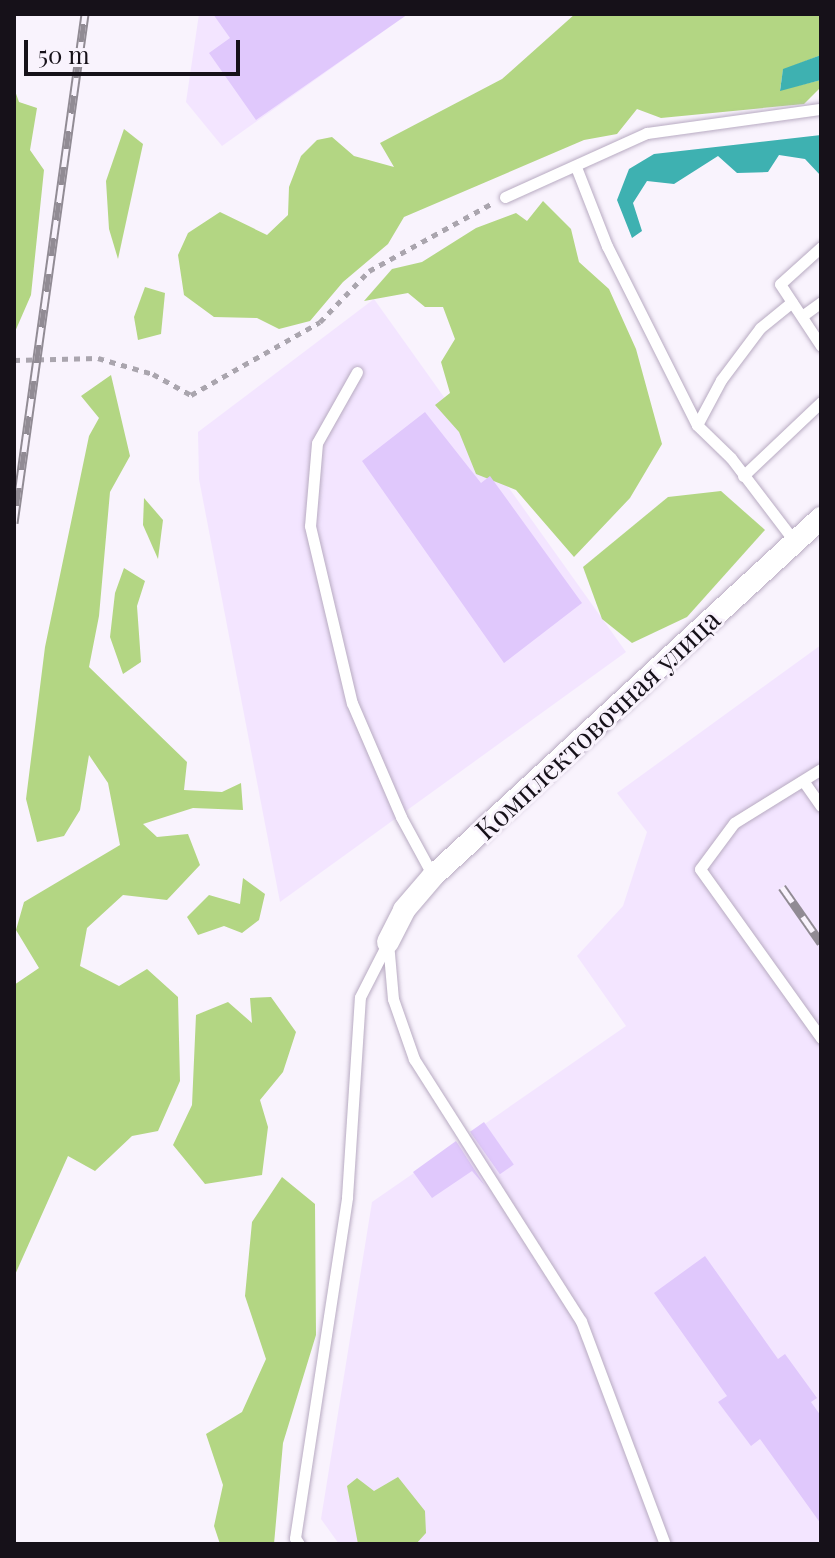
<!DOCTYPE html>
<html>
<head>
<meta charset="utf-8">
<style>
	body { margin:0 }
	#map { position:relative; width:835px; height:1558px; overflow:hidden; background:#f9f3fd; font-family:"Playfair Display",serif }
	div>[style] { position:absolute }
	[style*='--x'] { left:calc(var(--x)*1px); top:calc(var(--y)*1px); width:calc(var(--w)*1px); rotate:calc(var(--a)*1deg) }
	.built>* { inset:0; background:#f3e5ff }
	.green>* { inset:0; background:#b3d683 }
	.water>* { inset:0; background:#3eb1b1 }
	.building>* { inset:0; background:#e0c8fc; transform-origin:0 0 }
	.path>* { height:5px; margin-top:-2.5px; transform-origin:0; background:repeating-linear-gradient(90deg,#aaa5ae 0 6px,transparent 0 12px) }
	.roads { filter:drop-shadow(0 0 2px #b8abc2) drop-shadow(0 0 2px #b8abc2) }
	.lane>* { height:11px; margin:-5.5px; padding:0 5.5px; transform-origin:5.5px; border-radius:5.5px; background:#fff }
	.street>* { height:22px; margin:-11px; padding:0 11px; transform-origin:11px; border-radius:11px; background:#fff }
	.rail>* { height:9px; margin-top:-4.5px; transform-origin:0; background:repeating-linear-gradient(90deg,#f9f3fd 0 18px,#918b94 0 36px); box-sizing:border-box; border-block:2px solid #918b94 }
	span { translate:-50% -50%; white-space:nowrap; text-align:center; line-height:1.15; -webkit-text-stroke:6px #f9f3fd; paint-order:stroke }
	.street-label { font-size:28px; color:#161119 }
	.frame { position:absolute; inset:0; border:16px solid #161119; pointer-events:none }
	.scale { position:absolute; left:24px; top:40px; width:216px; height:36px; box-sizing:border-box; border:4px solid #161119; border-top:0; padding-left:10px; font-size:24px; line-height:28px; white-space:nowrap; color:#161119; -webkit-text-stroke:6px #f9f3fd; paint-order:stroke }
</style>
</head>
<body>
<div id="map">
	<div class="built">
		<i style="clip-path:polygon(199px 14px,408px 14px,222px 146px,186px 102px)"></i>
		<i style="clip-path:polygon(374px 299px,626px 652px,280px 902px,199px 479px,198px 432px)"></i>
		<i style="clip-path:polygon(821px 645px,821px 1544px,339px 1544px,321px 1519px,372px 1202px,626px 1026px,577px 956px,623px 906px,647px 832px,617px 793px)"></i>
	</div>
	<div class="green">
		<i style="clip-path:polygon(575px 14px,821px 14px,821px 55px,783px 70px,780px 90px,821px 80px,821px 87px,804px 104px,661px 118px,637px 109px,617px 134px,584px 140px,404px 217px,388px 244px,343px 282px,310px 321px,279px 329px,257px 318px,214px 317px,184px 295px,178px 255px,188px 233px,220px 212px,267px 235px,288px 215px,289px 187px,301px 156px,317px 140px,332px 137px,354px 156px,394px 167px,380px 143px,502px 79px)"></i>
		<i style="clip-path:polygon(14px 88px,19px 102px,37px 108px,30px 150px,44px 170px,31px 295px,14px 334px)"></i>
		<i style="clip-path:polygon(124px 129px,143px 144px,118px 259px,109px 229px,106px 181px)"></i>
		<i style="clip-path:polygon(543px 201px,571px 229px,579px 262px,609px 289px,636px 349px,662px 444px,630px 498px,574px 557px,516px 490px,476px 474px,459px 432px,435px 405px,450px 393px,441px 362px,455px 339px,443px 307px,425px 307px,408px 293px,364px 301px,392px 269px,422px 262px,476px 228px,516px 213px,527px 221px)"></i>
		<i style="clip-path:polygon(145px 287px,165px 293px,161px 334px,138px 340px,134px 317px)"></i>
		<i style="clip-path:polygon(111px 375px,130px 456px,110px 492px,99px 616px,89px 667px,187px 762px,184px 790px,222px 792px,241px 783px,243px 810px,193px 808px,143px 824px,157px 837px,188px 834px,200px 865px,167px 900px,123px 895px,87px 928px,80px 966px,119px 986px,147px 969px,178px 997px,180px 1081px,158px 1131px,132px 1136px,95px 1171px,68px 1156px,14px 1277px,14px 985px,39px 968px,16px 930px,24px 902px,120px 845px,108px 783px,89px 755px,80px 810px,64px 836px,37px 842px,26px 799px,45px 647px,89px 436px,99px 418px,81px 396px)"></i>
		<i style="clip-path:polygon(721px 491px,765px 530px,687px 617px,632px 643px,602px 619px,583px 567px,668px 497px)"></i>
		<i style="clip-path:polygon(144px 498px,163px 520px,158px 559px,143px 525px)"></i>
		<i style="clip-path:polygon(124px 568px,145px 581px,137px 606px,141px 662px,123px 674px,110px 637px,115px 593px)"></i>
		<i style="clip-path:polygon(243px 878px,265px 894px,259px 920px,242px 933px,224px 926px,198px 935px,187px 917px,209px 895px,240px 904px)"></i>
		<i style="clip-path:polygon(271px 997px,296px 1032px,283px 1072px,260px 1100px,268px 1127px,262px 1175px,205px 1184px,173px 1145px,192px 1105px,196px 1015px,228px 1002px,252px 1023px,250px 998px)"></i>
		<i style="clip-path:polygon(282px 1177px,315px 1204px,316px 1335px,283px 1443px,274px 1544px,220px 1544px,214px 1526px,223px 1485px,206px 1434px,242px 1412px,266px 1359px,245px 1296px,252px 1222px)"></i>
		<i style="clip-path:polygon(398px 1477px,425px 1511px,426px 1533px,416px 1544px,358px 1544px,347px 1486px,357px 1478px,374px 1491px)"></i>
	</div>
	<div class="water">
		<i style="clip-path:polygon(821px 55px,821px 80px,780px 91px,783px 69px)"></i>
		<i style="clip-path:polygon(821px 135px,821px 176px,805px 159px,779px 155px,768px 172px,737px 173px,718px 156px,674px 184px,647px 181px,633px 203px,642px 231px,632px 238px,617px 200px,629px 169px,654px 154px)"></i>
	</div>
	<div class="building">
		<i style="clip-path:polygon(213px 14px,408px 14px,256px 120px,209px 53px,230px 38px)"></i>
		<i style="clip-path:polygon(425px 412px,481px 483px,490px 476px,582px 603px,504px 663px,362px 461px)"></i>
		<i style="left:484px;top:1122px;width:52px;height:17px;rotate:55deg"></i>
		<i style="clip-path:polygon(456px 1141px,485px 1186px,472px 1171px,432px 1198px,413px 1172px)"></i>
		<i style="clip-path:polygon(705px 1256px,778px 1359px,785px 1354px,817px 1398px,811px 1402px,821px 1416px,821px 1524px,760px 1439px,751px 1446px,718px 1402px,727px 1396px,654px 1293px)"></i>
	</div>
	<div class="path">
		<i style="--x:14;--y:360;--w:84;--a:-1.4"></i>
		<i style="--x:98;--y:358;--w:57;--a:16.2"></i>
		<i style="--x:153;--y:374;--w:43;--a:28.9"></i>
		<i style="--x:191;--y:395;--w:148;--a:-29.5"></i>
		<i style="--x:320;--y:322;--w:71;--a:-46.1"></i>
		<i style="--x:369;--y:271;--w:139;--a:-28.8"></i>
	</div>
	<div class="roads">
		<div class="lane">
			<i style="--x:576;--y:167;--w:85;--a:68.6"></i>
			<i style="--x:607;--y:246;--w:200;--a:63.3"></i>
			<i style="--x:697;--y:425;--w:47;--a:44.1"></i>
			<i style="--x:731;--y:458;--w:106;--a:52.7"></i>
			<i style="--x:505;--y:197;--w:156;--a:-24.3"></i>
			<i style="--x:647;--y:133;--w:176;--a:-7.9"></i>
			<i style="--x:821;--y:247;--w:55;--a:137.9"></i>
			<i style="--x:780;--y:284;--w:74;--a:56.5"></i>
			<i style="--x:802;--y:316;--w:24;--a:-36"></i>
			<i style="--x:357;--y:372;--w:81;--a:119.4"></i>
			<i style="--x:317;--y:443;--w:83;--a:94.8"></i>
			<i style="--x:310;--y:526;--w:182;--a:76.7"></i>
			<i style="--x:352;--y:703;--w:124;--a:66.7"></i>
			<i style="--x:401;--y:817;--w:67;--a:61.5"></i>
			<i style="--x:697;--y:425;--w:51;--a:-61.9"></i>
			<i style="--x:721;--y:380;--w:65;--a:-53.1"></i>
			<i style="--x:760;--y:328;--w:41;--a:-39.1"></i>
			<i style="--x:743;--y:476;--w:108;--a:-43.5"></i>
			<i style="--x:821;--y:769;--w:102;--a:148.2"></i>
			<i style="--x:734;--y:823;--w:57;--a:126.5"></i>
			<i style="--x:700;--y:869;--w:208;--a:54.4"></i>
			<i style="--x:804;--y:782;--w:29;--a:55"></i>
			<i style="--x:388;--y:942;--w:57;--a:85"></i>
			<i style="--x:393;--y:999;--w:64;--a:70.7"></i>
			<i style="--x:414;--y:1059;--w:311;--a:57.5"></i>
			<i style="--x:581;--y:1321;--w:238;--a:69.4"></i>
			<i style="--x:299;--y:1544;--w:7;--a:-124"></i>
			<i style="--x:295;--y:1538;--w:345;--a:-81.3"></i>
			<i style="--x:347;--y:1197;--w:200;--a:-86.3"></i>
			<i style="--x:360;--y:997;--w:62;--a:-63"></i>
		</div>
		<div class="street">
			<i style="--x:388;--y:942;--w:36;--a:-63"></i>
			<i style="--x:404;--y:910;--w:45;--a:-49.5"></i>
			<i style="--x:433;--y:876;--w:528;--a:-42.7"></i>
		</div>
	</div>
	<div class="rail">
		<i style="--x:14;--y:523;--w:514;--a:-82.06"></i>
		<i style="--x:782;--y:887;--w:68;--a:55.1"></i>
	</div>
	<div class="street-label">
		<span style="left:597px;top:724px;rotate:-43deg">Комплектовочная улица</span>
	</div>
	<div class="frame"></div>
	<div class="scale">50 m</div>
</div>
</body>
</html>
